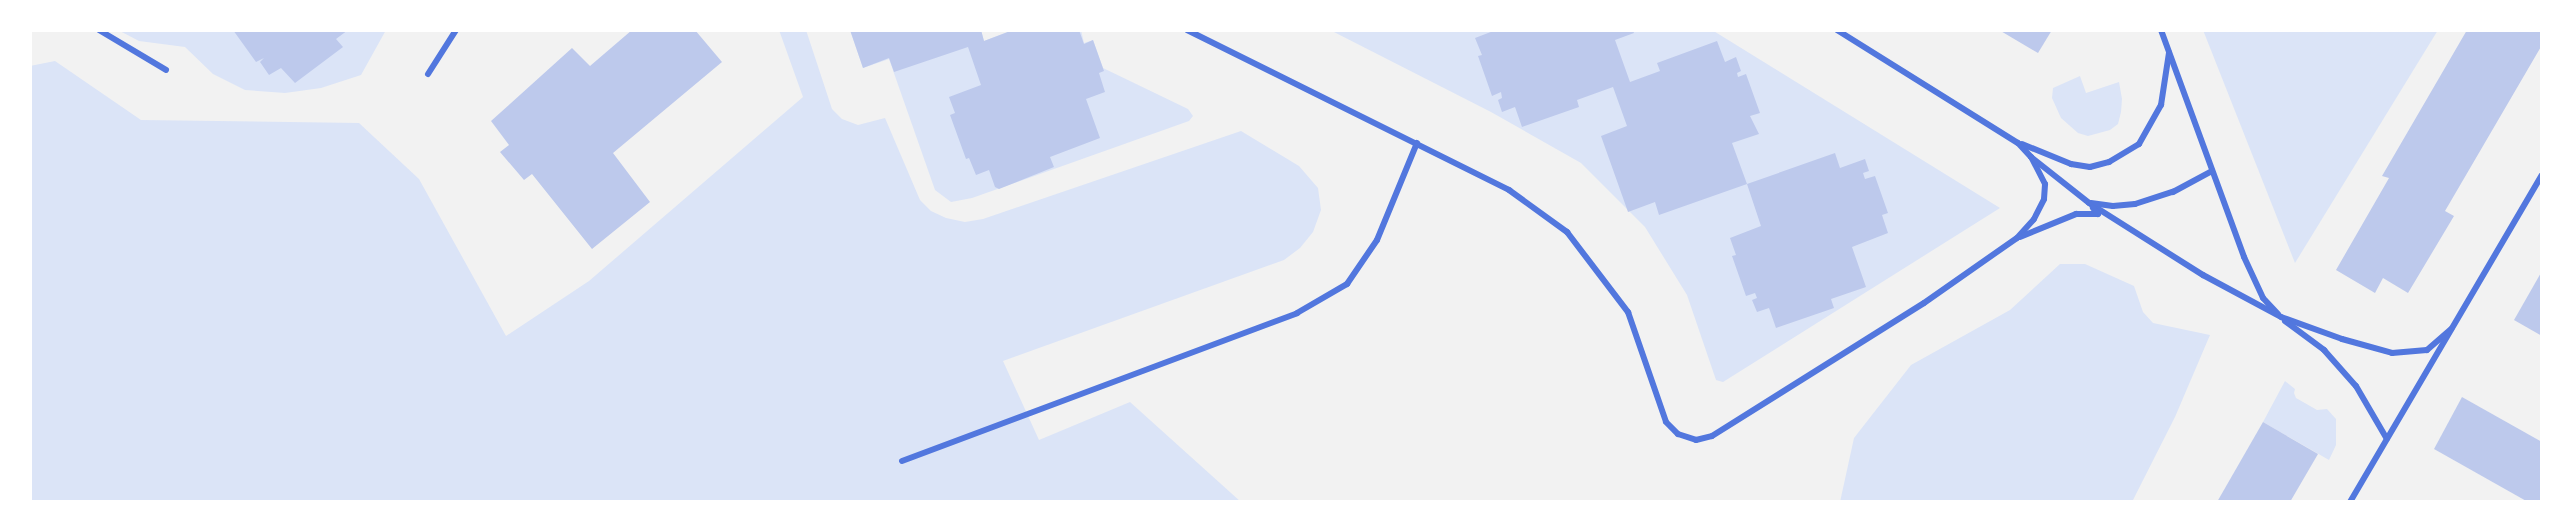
<!DOCTYPE html>
<html>
<head>
<meta charset="utf-8">
<style>
	body { margin:0 }
	#map { position:relative; width:2572px; height:532px; overflow:hidden; background:#f2f2f2; font-family:Arial,sans-serif }
	div>[style] { position:absolute }
	[style*='--x'] { left:calc(var(--x)*1px); top:calc(var(--y)*1px); width:calc(var(--w)*1px); rotate:calc(var(--a)*1deg) }
	.green>* { inset:0; background:#dbe4f7 }
	.building>* { inset:0; background:#bdc9ec }
	.minor>* { height:6px; margin:-3px; padding:0 3px; transform-origin:3px; border-radius:3px; background:#5277de }
	span { translate:-50% -50%; white-space:nowrap; text-align:center; line-height:1.15; -webkit-text-stroke:4.5px #fff; paint-order:stroke }
	.frame { position:absolute; inset:0; border:32px solid #fff; pointer-events:none }
</style>
</head>
<body>
<div id="map">
	<div class="green">
		<i style="clip-path:polygon(118px 30px,386px 30px,361px 75px,321px 88px,285px 93px,245px 90px,213px 74px,185px 47px,139px 41px)"></i>
		<i style="clip-path:polygon(779px 30px,806px 30px,832px 109px,842px 119px,858px 125px,885px 118px,920px 200px,931px 211px,946px 218px,965px 222px,983px 219px,1241px 131px,1299px 166px,1318px 188px,1321px 210px,1313px 232px,1300px 248px,1284px 260px,1003px 361px,1039px 440px,1130px 402px,1241px 502px,30px 502px,30px 66px,55px 61px,141px 120px,359px 123px,419px 179px,506px 336px,589px 281px,803px 97px)"></i>
		<i style="clip-path:polygon(850px 30px,981px 30px,984px 41px,1013px 30px,1081px 30px,1084px 43px,1093px 40px,1103px 68px,1188px 109px,1193px 116px,1189px 121px,972px 198px,951px 202px,935px 190px,889px 59px,863px 68px)"></i>
		<i style="clip-path:polygon(1330px 30px,1712px 30px,2000px 208px,1723px 382px,1716px 380px,1687px 295px,1645px 227px,1581px 163px,1491px 112px)"></i>
		<i style="clip-path:polygon(2203px 30px,2438px 30px,2295px 263px)"></i>
		<i style="clip-path:polygon(2080px 76px,2086px 93px,2119px 82px,2122px 99px,2121px 112px,2118px 124px,2110px 130px,2088px 136px,2078px 133px,2061px 118px,2052px 98px,2053px 88px)"></i>
		<i style="clip-path:polygon(2060px 264px,2085px 264px,2134px 286px,2143px 312px,2153px 323px,2210px 335px,2175px 417px,2132px 502px,1840px 502px,1854px 438px,1911px 365px,2010px 310px)"></i>
		<i style="clip-path:polygon(2285px 381px,2295px 389px,2294px 393px,2296px 398px,2317px 410px,2327px 409px,2336px 419px,2336px 445px,2329px 460px,2263px 422px)"></i>
	</div>
	<div class="building">
		<i style="clip-path:polygon(233px 30px,348px 30px,336px 39px,343px 47px,295px 83px,281px 68px,269px 75px,260px 62px,264px 58px,256px 62px)"></i>
		<i style="clip-path:polygon(632px 30px,695px 30px,722px 62px,613px 153px,650px 202px,592px 249px,532px 174px,524px 180px,500px 152px,509px 145px,491px 121px,572px 48px,590px 66px)"></i>
		<i style="clip-path:polygon(850px 30px,981px 30px,984px 41px,1013px 30px,1079px 30px,1084px 44px,1093px 40px,1104px 71px,1099px 73px,1105px 92px,1086px 99px,1100px 138px,1050px 157px,1054px 167px,999px 189px,995px 187px,989px 170px,976px 175px,969px 158px,966px 159px,950px 115px,955px 113px,949px 97px,981px 85px,968px 47px,894px 72px,889px 58px,863px 68px)"></i>
		<i style="clip-path:polygon(1496px 30px,1633px 30px,1634px 33px,1615px 40px,1630px 82px,1660px 71px,1657px 63px,1717px 41px,1725px 62px,1736px 57px,1741px 71px,1737px 73px,1738px 77px,1746px 74px,1760px 113px,1750px 116px,1759px 134px,1732px 143px,1747px 184px,1835px 153px,1840px 168px,1865px 159px,1869px 171px,1863px 173px,1865px 179px,1875px 176px,1888px 213px,1882px 215px,1888px 233px,1852px 247px,1866px 287px,1831px 299px,1834px 308px,1776px 328px,1769px 308px,1757px 312px,1752px 300px,1757px 298px,1755px 293px,1746px 296px,1732px 256px,1736px 255px,1730px 238px,1761px 226px,1747px 184px,1659px 215px,1655px 202px,1628px 212px,1601px 136px,1627px 126px,1613px 87px,1577px 100px,1579px 107px,1522px 127px,1515px 107px,1502px 112px,1498px 100px,1502px 98px,1501px 92px,1492px 96px,1478px 56px,1482px 55px,1475px 38px)"></i>
		<i style="clip-path:polygon(1999px 30px,2052px 30px,2038px 53px)"></i>
		<i style="clip-path:polygon(2467px 30px,2542px 30px,2542px 45px,2445px 211px,2454px 216px,2408px 293px,2383px 278px,2375px 293px,2336px 270px,2389px 178px,2382px 176px)"></i>
		<i style="clip-path:polygon(2542px 271px,2542px 336px,2514px 320px)"></i>
		<i style="clip-path:polygon(2462px 397px,2542px 442px,2542px 502px,2528px 502px,2434px 449px)"></i>
		<i style="clip-path:polygon(2263px 422px,2318px 454px,2290px 502px,2217px 502px)"></i>
	</div>
	<div class="minor">
		<i style="--x:99;--y:30;--w:78;--a:30.8"></i>
		<i style="--x:1187;--y:30;--w:360;--a:26.4"></i>
		<i style="--x:1509;--y:190;--w:72;--a:35.9"></i>
		<i style="--x:1567;--y:232;--w:101;--a:52.7"></i>
		<i style="--x:1628;--y:312;--w:116;--a:70.9"></i>
		<i style="--x:1666;--y:422;--w:17;--a:45"></i>
		<i style="--x:1678;--y:434;--w:19;--a:18"></i>
		<i style="--x:1696;--y:440;--w:16;--a:-14"></i>
		<i style="--x:1712;--y:436;--w:250;--a:-32.1"></i>
		<i style="--x:1924;--y:303;--w:113;--a:-35"></i>
		<i style="--x:2017;--y:238;--w:25;--a:-48"></i>
		<i style="--x:2034;--y:219;--w:22;--a:-63"></i>
		<i style="--x:2044;--y:199;--w:15;--a:-86"></i>
		<i style="--x:2045;--y:184;--w:30;--a:-117"></i>
		<i style="--x:1837;--y:30;--w:213;--a:32"></i>
		<i style="--x:2018;--y:143;--w:19;--a:47"></i>
		<i style="--x:2031;--y:157;--w:74;--a:38.4"></i>
		<i style="--x:2089;--y:203;--w:135;--a:32.3"></i>
		<i style="--x:2203;--y:275;--w:89;--a:28.3"></i>
		<i style="--x:2281;--y:317;--w:65;--a:19.8"></i>
		<i style="--x:2342;--y:339;--w:52;--a:15.6"></i>
		<i style="--x:2392;--y:353;--w:35;--a:-5"></i>
		<i style="--x:2427;--y:350;--w:32;--a:-41"></i>
		<i style="--x:2161;--y:30;--w:242;--a:69.9"></i>
		<i style="--x:2244;--y:257;--w:45;--a:65.1"></i>
		<i style="--x:2263;--y:298;--w:22;--a:47"></i>
		<i style="--x:428;--y:74;--w:52;--a:-57.5"></i>
		<i style="--x:2022;--y:144;--w:53;--a:22.2"></i>
		<i style="--x:2071;--y:164;--w:19;--a:9"></i>
		<i style="--x:2090;--y:167;--w:20;--a:-15"></i>
		<i style="--x:2109;--y:162;--w:35;--a:-31"></i>
		<i style="--x:2139;--y:144;--w:45;--a:-60.6"></i>
		<i style="--x:2161;--y:105;--w:53;--a:-81.3"></i>
		<i style="--x:2091;--y:203;--w:22;--a:8"></i>
		<i style="--x:2113;--y:206;--w:22;--a:-5"></i>
		<i style="--x:2135;--y:204;--w:40;--a:-18"></i>
		<i style="--x:2173;--y:192;--w:44;--a:-28.3"></i>
		<i style="--x:2020;--y:237;--w:61;--a:-22.3"></i>
		<i style="--x:2076;--y:214;--w:22;--a:0"></i>
		<i style="--x:2098;--y:214;--w:8;--a:-130"></i>
		<i style="--x:2285;--y:321;--w:49;--a:36.6"></i>
		<i style="--x:2324;--y:350;--w:48;--a:48.4"></i>
		<i style="--x:2356;--y:386;--w:61;--a:59.7"></i>
		<i style="--x:902;--y:461;--w:422;--a:-20.5"></i>
		<i style="--x:1297;--y:313;--w:58;--a:-30.1"></i>
		<i style="--x:1347;--y:284;--w:53;--a:-55.7"></i>
		<i style="--x:1377;--y:240;--w:105;--a:-67.6"></i>
		<i style="--x:2350;--y:502;--w:379;--a:-59.6"></i>
	</div>
	<div class="frame"></div>
</div>
</body>
</html>
